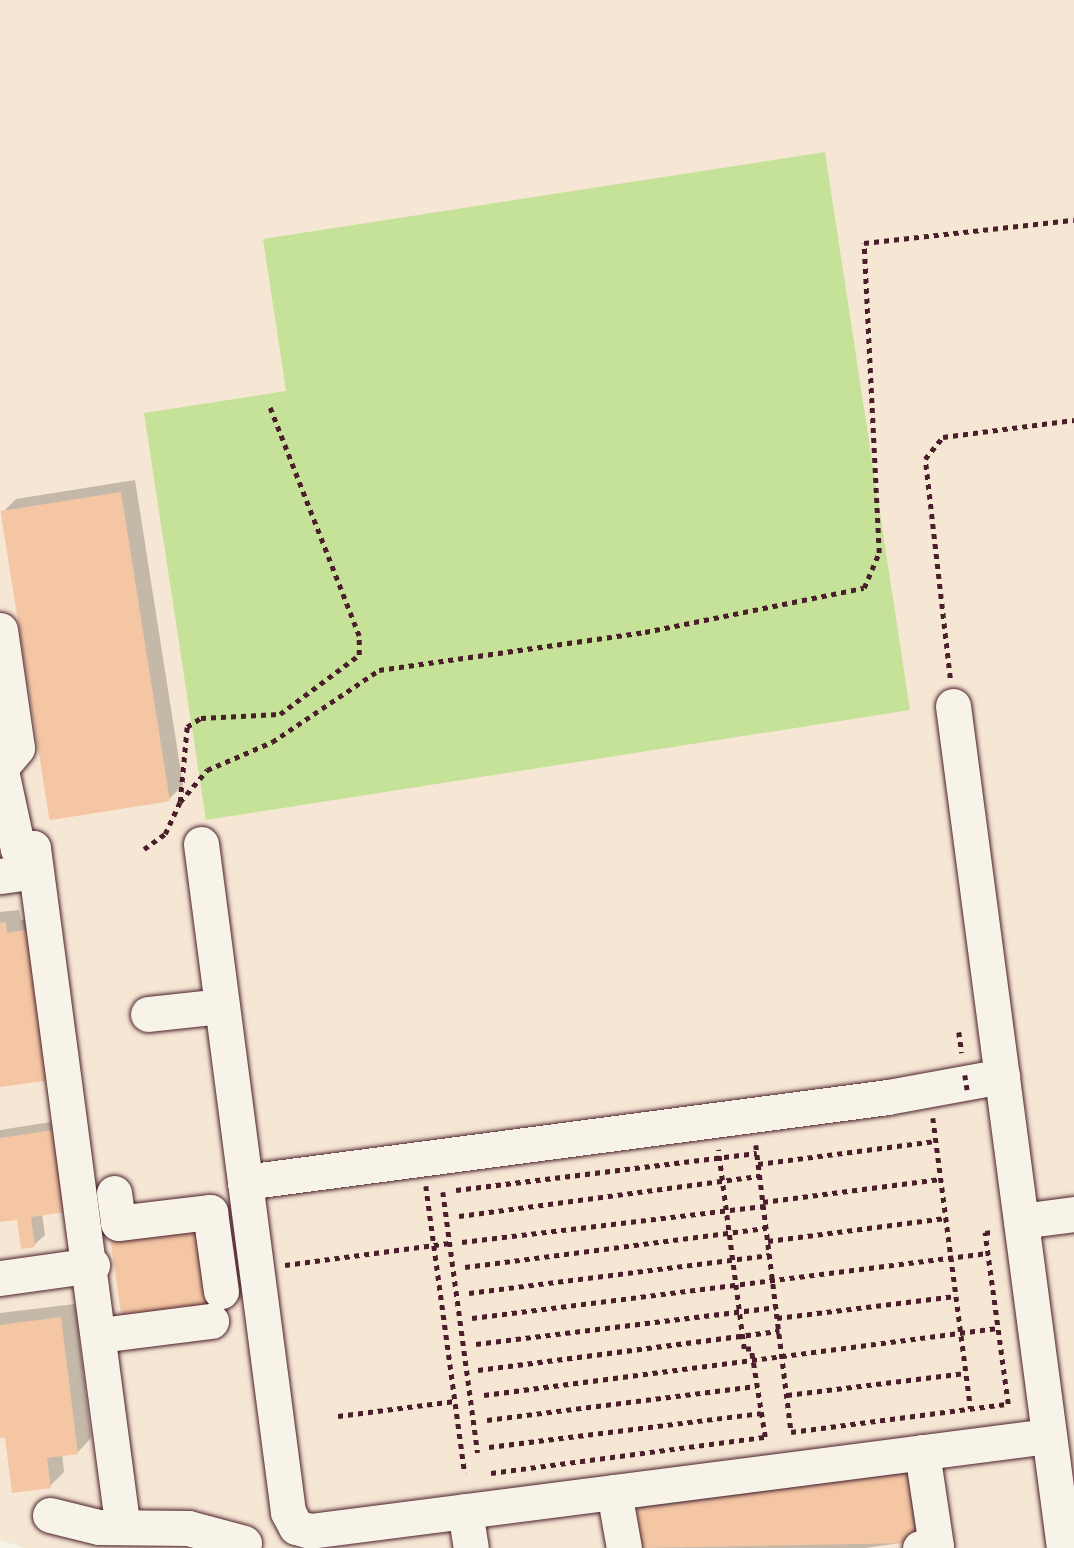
<!DOCTYPE html>
<html>
<head>
<meta charset="utf-8">
<style>
	body { margin:0 }
	#map { position:relative; width:1074px; height:1548px; overflow:hidden; background:#f7f3e8; font-family:"Balsamiq Sans",sans-serif }
	div>[style] { position:absolute }
	[style*='--x'] { left:calc(var(--x)*1px); top:calc(var(--y)*1px); width:calc(var(--w)*1px); rotate:calc(var(--a)*1deg) }
	.built>* { inset:0; background:#f6e6d4 }
	.green>* { inset:0; background:#c6e299 }
	.shadow>* { inset:0; background:#0003 }
	.building>* { inset:0; background:#f4c6a4; transform-origin:0 0 }
	.path>* { height:4.5px; margin-top:-2.25px; transform-origin:0; background:repeating-linear-gradient(90deg,#4a1f2b 0 5px,transparent 0 10px) }
	.roads { filter:drop-shadow(0 0 2px #4a1f2b) drop-shadow(0 0 2px #4a1f2b) }
	.minor>* { height:35px; margin:-17.5px; padding:0 17.5px; transform-origin:17.5px; border-radius:17.5px; background:#f7f3e8 }
	.path-bridge>* { height:4.5px; margin-top:-2.25px; transform-origin:0; background:repeating-linear-gradient(90deg,#4a1f2b 0 5px,transparent 0 10px) }
	span { translate:-50% -50%; white-space:nowrap; text-align:center; line-height:1.15; -webkit-text-stroke:6px #f7f3e8; paint-order:stroke }
</style>
</head>
<body>
<div id="map">
	<div class="built">
		<i style="clip-path:polygon(0 0,1074px 0,1074px 1548px,24px 1548px,0 1540px)"></i>
	</div>
	<div class="green">
		<i style="clip-path:polygon(825px 152px,910px 710px,206px 820px,144px 413px,286px 391px,263px 239px)"></i>
	</div>
	<div class="shadow">
		<i style="clip-path:polygon(135px 480px,183px 785px,169px 799px,2px 513px,16px 499px)"></i>
		<i style="clip-path:polygon(19px 910px,21px 920px,44px 917px,0 1086px,0 912px)"></i>
		<i style="clip-path:polygon(51px 1122px,63px 1205px,42px 1214px,45px 1235px,34px 1245px,18px 1218px,0 1220px,0 1130px)"></i>
		<i style="clip-path:polygon(215px 1220px,123px 1319px,112px 1244px,123px 1233px)"></i>
		<i style="clip-path:polygon(75px 1304px,91px 1438px,78px 1452px,62px 1454px,64px 1472px,50px 1486px,7px 1436px,0 1437px,0 1313px)"></i>
		<i style="clip-path:polygon(920px 1460px,929px 1527px,915px 1541px,865px 1548px,644px 1548px,638px 1509px,652px 1496px)"></i>
	</div>
	<div class="building">
		<i style="left:121px;top:492px;width:313px;height:122px;rotate:81deg"></i>
		<i style="clip-path:polygon(6px 922px,7px 933px,30px 929px,52px 1080px,0 1087px,0 923px)"></i>
		<i style="clip-path:polygon(54px 1130px,65px 1212px,31px 1217px,35px 1247px,21px 1249px,17px 1220px,0 1222px,0 1138px)"></i>
		<i style="left:205px;top:1229px;width:79px;height:95px;rotate:82deg"></i>
		<i style="clip-path:polygon(61px 1317px,78px 1454px,47px 1458px,51px 1488px,12px 1493px,5px 1438px,0 1438px,0 1325px)"></i>
		<i style="clip-path:polygon(907px 1473px,916px 1543px,642px 1548px,637px 1509px)"></i>
	</div>
	<div class="path">
		<i style="--x:950;--y:678;--w:220;--a:-96.5"></i>
		<i style="--x:925;--y:459;--w:28;--a:-51"></i>
		<i style="--x:943;--y:437;--w:132;--a:-7.4"></i>
		<i style="--x:180;--y:802;--w:42;--a:-49.8"></i>
		<i style="--x:207;--y:770;--w:71;--a:-23.3"></i>
		<i style="--x:272;--y:742;--w:129;--a:-33.9"></i>
		<i style="--x:379;--y:670;--w:269;--a:-8.1"></i>
		<i style="--x:645;--y:632;--w:223;--a:-11.4"></i>
		<i style="--x:864;--y:588;--w:38;--a:-67"></i>
		<i style="--x:879;--y:553;--w:310;--a:-92.8"></i>
		<i style="--x:864;--y:243;--w:211;--a:-6.3"></i>
		<i style="--x:144;--y:849;--w:26;--a:-36"></i>
		<i style="--x:165;--y:834;--w:35;--a:-65"></i>
		<i style="--x:180;--y:802;--w:75;--a:-84.7"></i>
		<i style="--x:187;--y:727;--w:17;--a:-33"></i>
		<i style="--x:201;--y:718;--w:79;--a:-2.9"></i>
		<i style="--x:280;--y:714;--w:99;--a:-36.8"></i>
		<i style="--x:359;--y:655;--w:19;--a:-90"></i>
		<i style="--x:359;--y:636;--w:248;--a:-111.3"></i>
		<i style="--x:959;--y:1032;--w:21;--a:82"></i>
		<i style="--x:933;--y:1118;--w:293;--a:82.6"></i>
		<i style="--x:756;--y:1145;--w:289;--a:83"></i>
		<i style="--x:791;--y:1432;--w:219;--a:-7.4"></i>
		<i style="--x:1008;--y:1404;--w:173;--a:-97.7"></i>
		<i style="--x:985;--y:1233;--w:7;--a:-8"></i>
		<i style="--x:758;--y:1164;--w:179;--a:-7.4"></i>
		<i style="--x:426;--y:1186;--w:290;--a:82.3"></i>
		<i style="--x:456;--y:1190;--w:303;--a:-7"></i>
		<i style="--x:443;--y:1192;--w:263;--a:82.4"></i>
		<i style="--x:763;--y:1202;--w:179;--a:-7.4"></i>
		<i style="--x:459;--y:1216;--w:304;--a:-7.6"></i>
		<i style="--x:768;--y:1241;--w:179;--a:-7.4"></i>
		<i style="--x:462;--y:1242;--w:304;--a:-6.8"></i>
		<i style="--x:285;--y:1265;--w:166;--a:-7.6"></i>
		<i style="--x:465;--y:1267;--w:304;--a:-7.4"></i>
		<i style="--x:469;--y:1293;--w:303;--a:-7.2"></i>
		<i style="--x:472;--y:1318;--w:520;--a:-7.18"></i>
		<i style="--x:777;--y:1318;--w:180;--a:-7"></i>
		<i style="--x:476;--y:1344;--w:302;--a:-7"></i>
		<i style="--x:478;--y:1370;--w:304;--a:-7.4"></i>
		<i style="--x:484;--y:1395;--w:518;--a:-7.43"></i>
		<i style="--x:787;--y:1395;--w:180;--a:-7"></i>
		<i style="--x:338;--y:1416;--w:118;--a:-7.3"></i>
		<i style="--x:487;--y:1420;--w:271;--a:-7.2"></i>
		<i style="--x:489;--y:1447;--w:274;--a:-7.1"></i>
		<i style="--x:491;--y:1473;--w:276;--a:-7.5"></i>
		<i style="--x:765;--y:1437;--w:89;--a:-99"></i>
		<i style="--x:751;--y:1349;--w:7;--a:180"></i>
		<i style="--x:744;--y:1349;--w:201;--a:-97.4"></i>
	</div>
	<div class="roads">
		<div class="minor">
			<i style="--x:0;--y:630;--w:119;--a:81.8"></i>
			<i style="--x:17;--y:748;--w:23;--a:130"></i>
			<i style="--x:953;--y:706;--w:849;--a:82.49"></i>
			<i style="--x:0;--y:766;--w:85;--a:77.8"></i>
			<i style="--x:18;--y:849;--w:15;--a:-4"></i>
			<i style="--x:33;--y:848;--w:680;--a:82.48"></i>
			<i style="--x:201;--y:844;--w:674;--a:82.58"></i>
			<i style="--x:288;--y:1512;--w:17;--a:62"></i>
			<i style="--x:296;--y:1527;--w:15;--a:16"></i>
			<i style="--x:310;--y:1531;--w:745;--a:-7.33"></i>
			<i style="--x:0;--y:876;--w:36;--a:-8"></i>
			<i style="--x:148;--y:1014;--w:74;--a:-6.2"></i>
			<i style="--x:245;--y:1182;--w:649;--a:-7.53"></i>
			<i style="--x:888;--y:1097;--w:116;--a:-10.4"></i>
			<i style="--x:114;--y:1193;--w:30;--a:82"></i>
			<i style="--x:118;--y:1223;--w:93;--a:-6.8"></i>
			<i style="--x:210;--y:1212;--w:80;--a:82.1"></i>
			<i style="--x:1021;--y:1221;--w:53;--a:-7.5"></i>
			<i style="--x:0;--y:1278;--w:93;--a:-8"></i>
			<i style="--x:100;--y:1335;--w:112;--a:-7.2"></i>
			<i style="--x:614;--y:1492;--w:57;--a:79.9"></i>
			<i style="--x:465;--y:1511;--w:37;--a:81"></i>
			<i style="--x:50;--y:1515;--w:50;--a:13.8"></i>
			<i style="--x:99;--y:1527;--w:89;--a:0.6"></i>
			<i style="--x:188;--y:1528;--w:58;--a:15"></i>
			<i style="--x:920;--y:1548;--w:16;--a:-7"></i>
			<i style="--x:936;--y:1546;--w:95;--a:-98.5"></i>
		</div>
	</div>
	<div class="path-bridge">
		<i style="--x:965;--y:1075;--w:19;--a:81"></i>
	</div>
</div>
</body>
</html>
